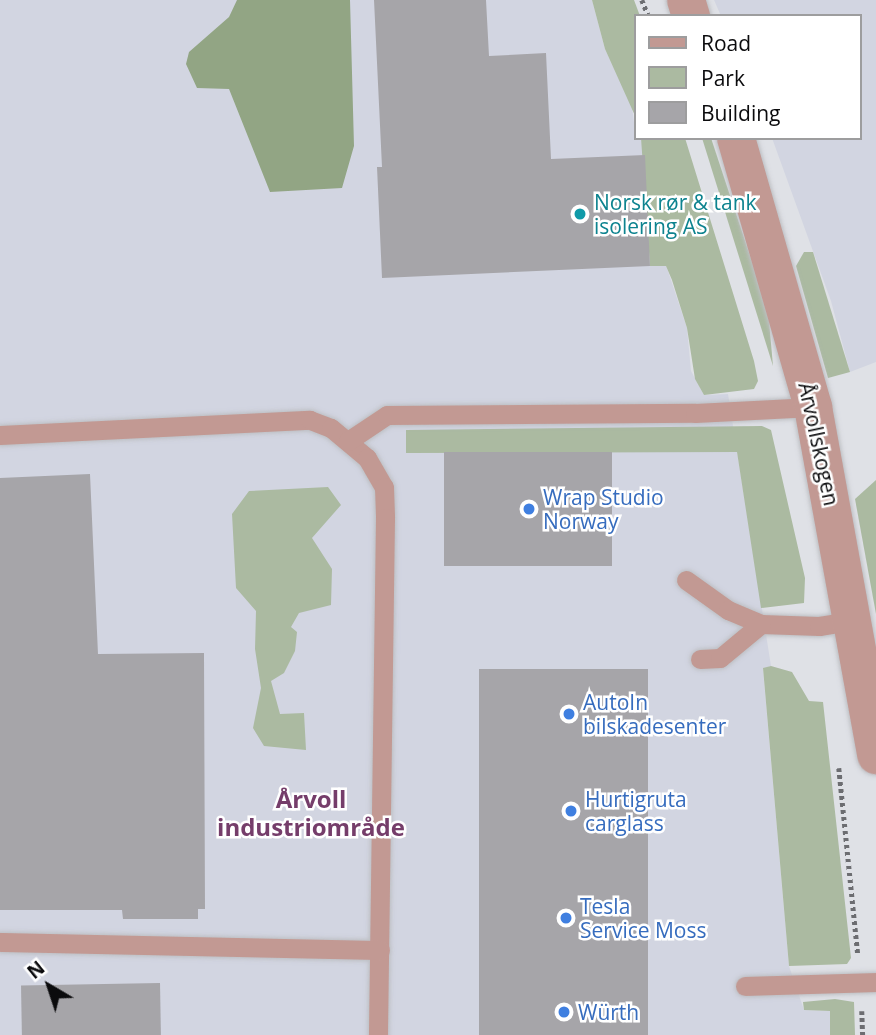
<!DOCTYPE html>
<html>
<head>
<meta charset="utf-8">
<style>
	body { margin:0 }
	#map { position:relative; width:876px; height:1035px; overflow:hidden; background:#dfe1e6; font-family:"Open Sans",sans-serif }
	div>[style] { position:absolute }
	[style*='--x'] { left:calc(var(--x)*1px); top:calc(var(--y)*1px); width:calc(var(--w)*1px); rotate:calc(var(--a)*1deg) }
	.built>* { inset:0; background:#d2d5e1 }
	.green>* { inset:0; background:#abbaa1 }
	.forest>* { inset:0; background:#92a584 }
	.building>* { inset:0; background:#a6a5a9; transform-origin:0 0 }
	.path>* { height:4.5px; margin-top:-2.25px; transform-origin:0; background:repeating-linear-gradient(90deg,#6c6d71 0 3.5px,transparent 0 7px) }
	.roads { filter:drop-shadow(0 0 2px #bdbfc3) drop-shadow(0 0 2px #bdbfc3) }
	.service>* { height:19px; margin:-9.5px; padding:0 9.5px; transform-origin:9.5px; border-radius:9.5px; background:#c29993 }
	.minor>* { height:38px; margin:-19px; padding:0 19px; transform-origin:19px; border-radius:19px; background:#c29993 }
	.dots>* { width:19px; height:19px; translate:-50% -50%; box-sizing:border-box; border:4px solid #fff; border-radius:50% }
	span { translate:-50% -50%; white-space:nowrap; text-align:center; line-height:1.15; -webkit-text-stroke:5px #fff; paint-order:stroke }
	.culture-label { font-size:21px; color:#0d838f }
	.left { translate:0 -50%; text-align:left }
	.street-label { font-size:21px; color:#0b0b0d }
	.shop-label { font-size:21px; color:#366cbe }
	.quarter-label { font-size:24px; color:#753d6a; font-weight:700 }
	.legend { position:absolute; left:634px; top:14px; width:228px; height:126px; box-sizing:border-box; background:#fff; border:2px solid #9d9d9e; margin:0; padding:9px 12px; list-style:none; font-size:21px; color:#0b0b0d }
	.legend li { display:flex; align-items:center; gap:14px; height:35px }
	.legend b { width:35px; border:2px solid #9d9d9e }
	.north { position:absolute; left:14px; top:951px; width:70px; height:70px; -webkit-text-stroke:5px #fff; paint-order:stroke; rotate:321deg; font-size:19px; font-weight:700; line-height:28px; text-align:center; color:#0b0b0d }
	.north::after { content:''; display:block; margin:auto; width:24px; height:32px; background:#0b0b0d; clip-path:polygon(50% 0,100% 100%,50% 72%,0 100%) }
</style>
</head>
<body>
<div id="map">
	<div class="built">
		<i style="clip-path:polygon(0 0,592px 0,605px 49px,632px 107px,636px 138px,641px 138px,645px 155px,650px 266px,666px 265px,687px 328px,691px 371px,704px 395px,728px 394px,771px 666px,763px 669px,789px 966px,804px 1010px,830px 1011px,830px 1035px,0 1035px)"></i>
		<i style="clip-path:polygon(714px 0,876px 0,876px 362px,850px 372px,831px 301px,772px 138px,860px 138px,860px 16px,721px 16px)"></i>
	</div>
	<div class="green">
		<i style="clip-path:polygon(592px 0,634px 0,640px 16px,636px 16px,636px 118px,605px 49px)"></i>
		<i style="clip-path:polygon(641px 138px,685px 138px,754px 361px,758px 381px,754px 389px,704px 395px,695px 379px,687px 328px,672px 280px,666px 266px,650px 266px)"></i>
		<i style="clip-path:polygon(702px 138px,711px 138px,753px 265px,769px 321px,773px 366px)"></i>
		<i style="clip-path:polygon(804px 252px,813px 252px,850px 372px,828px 378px,796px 266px)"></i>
		<i style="clip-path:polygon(762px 426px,771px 430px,805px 578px,804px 603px,761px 608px,737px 452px,406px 453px,406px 430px)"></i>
		<i style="clip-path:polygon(876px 480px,876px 614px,855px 499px)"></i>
		<i style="clip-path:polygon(328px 487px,341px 505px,312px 538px,332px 569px,331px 605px,299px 613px,291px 627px,297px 632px,295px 651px,284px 673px,271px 681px,280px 714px,304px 713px,306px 750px,264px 746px,253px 728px,261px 688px,255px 649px,256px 611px,236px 588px,232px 514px,249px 491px)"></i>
		<i style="clip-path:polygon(771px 666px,792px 672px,809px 701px,823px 702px,851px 958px,847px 964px,789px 966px,763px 668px)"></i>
		<i style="clip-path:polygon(835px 999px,854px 1002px,855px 1035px,830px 1035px,830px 1011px,804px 1010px,803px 1002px)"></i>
	</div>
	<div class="forest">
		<i style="clip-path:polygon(237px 0,350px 0,354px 146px,342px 188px,270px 192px,229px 89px,197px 88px,186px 64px,189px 52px,229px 17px)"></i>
	</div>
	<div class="building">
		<i style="clip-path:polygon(374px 0,486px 0,489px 56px,546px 53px,551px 159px,645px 155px,650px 266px,382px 278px,377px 167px,382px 167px)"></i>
		<i style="left:444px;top:452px;width:168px;height:114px"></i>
		<i style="clip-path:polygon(90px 474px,98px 654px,204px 653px,205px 909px,198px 909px,198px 919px,123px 919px,122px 910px,0 910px,0 478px)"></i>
		<i style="left:648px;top:669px;width:366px;height:169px;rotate:90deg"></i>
		<i style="left:160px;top:983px;width:52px;height:139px;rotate:89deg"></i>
	</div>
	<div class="path">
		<i style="--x:642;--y:0;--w:16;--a:68"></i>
		<i style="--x:839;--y:768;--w:187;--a:84.2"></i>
		<i style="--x:862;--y:1011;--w:24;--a:88"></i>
	</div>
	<div class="roads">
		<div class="service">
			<i style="--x:0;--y:435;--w:310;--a:-2.8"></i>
			<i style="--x:310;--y:420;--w:22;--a:21"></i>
			<i style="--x:331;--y:428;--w:47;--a:39.8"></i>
			<i style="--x:367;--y:458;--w:34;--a:60"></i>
			<i style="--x:384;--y:487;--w:31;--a:88"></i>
			<i style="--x:385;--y:518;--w:517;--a:90.78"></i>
			<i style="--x:348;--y:441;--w:47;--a:-33.7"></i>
			<i style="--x:387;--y:415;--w:308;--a:-0.4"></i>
			<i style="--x:695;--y:413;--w:118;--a:-2.9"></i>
			<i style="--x:686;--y:580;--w:52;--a:35.5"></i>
			<i style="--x:728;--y:610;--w:36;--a:23"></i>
			<i style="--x:761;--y:624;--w:58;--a:2"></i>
			<i style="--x:819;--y:626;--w:36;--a:-9"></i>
			<i style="--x:700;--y:659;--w:20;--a:-3"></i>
			<i style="--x:720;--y:658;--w:53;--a:-39.7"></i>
			<i style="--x:0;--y:942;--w:380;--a:1.2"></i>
			<i style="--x:745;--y:986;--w:131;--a:-1.7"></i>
		</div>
		<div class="minor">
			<i style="--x:686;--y:0;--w:17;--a:73"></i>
			<i style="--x:736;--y:138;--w:280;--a:74"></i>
			<i style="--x:813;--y:407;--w:354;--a:79.7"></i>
		</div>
	</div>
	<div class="dots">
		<i style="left:580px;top:214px;background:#0f9aa8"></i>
		<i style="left:529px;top:509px;background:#3f7fe0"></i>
		<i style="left:569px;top:714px;background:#3f7fe0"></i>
		<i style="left:571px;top:811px;background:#3f7fe0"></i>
		<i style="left:566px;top:918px;background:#3f7fe0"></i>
		<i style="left:564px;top:1012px;background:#3f7fe0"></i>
	</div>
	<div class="culture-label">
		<span class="left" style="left:594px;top:214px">Norsk rør &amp; tank<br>isolering AS</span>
	</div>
	<div class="street-label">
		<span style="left:819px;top:444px;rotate:78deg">Årvollskogen</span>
	</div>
	<div class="shop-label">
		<span class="left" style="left:543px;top:509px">Wrap Studio<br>Norway</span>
		<span class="left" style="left:583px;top:714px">AutoIn<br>bilskadesenter</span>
		<span class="left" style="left:585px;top:811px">Hurtigruta<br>carglass</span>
		<span class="left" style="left:580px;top:918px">Tesla<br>Service Moss</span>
		<span class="left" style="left:578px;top:1012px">Würth</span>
	</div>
	<div class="quarter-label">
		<span style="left:311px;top:813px">Årvoll<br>industriområde</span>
	</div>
	<ul class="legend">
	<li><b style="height:9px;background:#c29993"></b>Road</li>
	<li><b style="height:19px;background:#abbaa1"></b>Park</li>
	<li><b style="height:19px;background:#a6a5a9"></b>Building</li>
	</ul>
	<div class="north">N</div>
</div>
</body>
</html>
